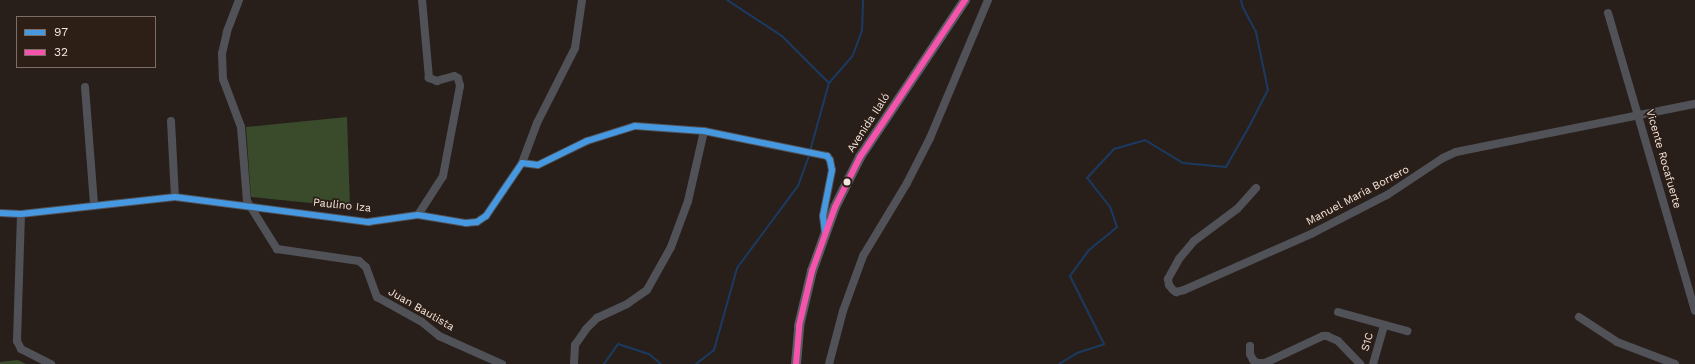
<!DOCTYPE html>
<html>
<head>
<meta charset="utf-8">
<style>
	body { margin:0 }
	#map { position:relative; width:1695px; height:364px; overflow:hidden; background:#281f1b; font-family:"Work Sans",sans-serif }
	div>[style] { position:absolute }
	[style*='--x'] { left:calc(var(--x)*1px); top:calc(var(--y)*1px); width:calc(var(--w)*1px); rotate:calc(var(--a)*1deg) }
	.green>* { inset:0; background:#394b2b }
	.stream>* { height:2px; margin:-1px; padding:0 1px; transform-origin:1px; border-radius:1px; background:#1b3a62 }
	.minor>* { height:8px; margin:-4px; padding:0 4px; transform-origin:4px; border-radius:4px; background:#515258 }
	.major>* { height:10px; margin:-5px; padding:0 5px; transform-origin:5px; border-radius:5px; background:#5a5b62 }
	.bus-1>* { height:6px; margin:-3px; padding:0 3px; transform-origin:3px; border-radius:3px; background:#4699e1 }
	.bus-2>* { height:6px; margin:-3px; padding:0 3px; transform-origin:3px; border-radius:3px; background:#f653ac }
	.dots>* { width:11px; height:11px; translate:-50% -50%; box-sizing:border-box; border:2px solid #2d1e16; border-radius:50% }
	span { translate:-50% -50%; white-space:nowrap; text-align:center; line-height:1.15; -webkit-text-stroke:3.5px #2d1e16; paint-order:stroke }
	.street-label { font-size:11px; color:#f2e7e1 }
	.legend { position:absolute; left:16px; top:16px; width:140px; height:52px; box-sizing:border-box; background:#2d1e16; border:1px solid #7c6e67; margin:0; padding:5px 7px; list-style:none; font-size:12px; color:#f2e7e1 }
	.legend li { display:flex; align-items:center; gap:8px; height:20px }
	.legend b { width:20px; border:1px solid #7c6e67 }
</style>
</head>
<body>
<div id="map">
	<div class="green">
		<i style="clip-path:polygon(347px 117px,350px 207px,251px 197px,246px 127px)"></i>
		<i style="clip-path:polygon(18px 360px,26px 364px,0 364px,0 362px)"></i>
	</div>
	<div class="stream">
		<i style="--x:727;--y:0;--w:66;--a:33.2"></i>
		<i style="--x:782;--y:36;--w:66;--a:45"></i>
		<i style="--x:810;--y:151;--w:71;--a:-74.4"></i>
		<i style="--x:829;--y:83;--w:37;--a:-49"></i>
		<i style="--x:853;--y:55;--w:27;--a:-70"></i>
		<i style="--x:862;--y:30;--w:30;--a:-88"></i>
		<i style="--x:604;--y:364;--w:24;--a:-55"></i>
		<i style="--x:618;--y:344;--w:33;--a:18"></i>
		<i style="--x:649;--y:354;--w:16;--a:40"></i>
		<i style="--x:696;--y:364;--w:23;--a:-38"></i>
		<i style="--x:714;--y:350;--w:85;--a:-74.3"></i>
		<i style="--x:737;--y:268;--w:102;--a:-53.4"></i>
		<i style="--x:798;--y:186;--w:33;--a:-70"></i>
		<i style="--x:1059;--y:364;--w:21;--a:-31"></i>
		<i style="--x:1077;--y:353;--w:28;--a:-18"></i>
		<i style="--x:1104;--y:344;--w:76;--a:-116.6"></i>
		<i style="--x:1070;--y:276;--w:32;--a:-54"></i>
		<i style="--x:1089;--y:250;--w:36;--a:-39"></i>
		<i style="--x:1117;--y:227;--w:21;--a:-109"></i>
		<i style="--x:1110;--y:207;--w:37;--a:-128"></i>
		<i style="--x:1087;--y:178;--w:40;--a:-47"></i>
		<i style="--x:1114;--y:149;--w:32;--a:-16"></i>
		<i style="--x:1145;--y:140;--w:44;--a:31.2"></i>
		<i style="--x:1183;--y:163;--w:43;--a:5.3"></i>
		<i style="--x:1226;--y:167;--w:51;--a:-60.4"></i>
		<i style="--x:1251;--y:123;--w:37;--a:-63"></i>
		<i style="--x:1268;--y:90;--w:59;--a:-101.7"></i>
		<i style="--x:1256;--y:32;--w:27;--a:-118"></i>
		<i style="--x:1243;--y:8;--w:8;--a:-104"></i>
	</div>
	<div class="minor">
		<i style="--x:239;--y:0;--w:34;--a:111"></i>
		<i style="--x:227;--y:32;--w:22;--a:103"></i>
		<i style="--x:222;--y:53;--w:26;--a:88"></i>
		<i style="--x:223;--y:79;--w:51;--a:69.4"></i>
		<i style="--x:241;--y:127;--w:74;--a:85.4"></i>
		<i style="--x:247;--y:201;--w:57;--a:58"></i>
		<i style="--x:277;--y:249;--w:83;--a:8.3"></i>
		<i style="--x:359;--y:261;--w:9;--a:41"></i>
		<i style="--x:366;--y:267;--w:32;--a:70"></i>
		<i style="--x:377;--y:297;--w:51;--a:29.1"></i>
		<i style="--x:422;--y:322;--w:22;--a:39"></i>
		<i style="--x:439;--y:336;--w:69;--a:24"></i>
		<i style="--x:1608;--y:13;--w:310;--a:73.7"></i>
		<i style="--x:85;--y:87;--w:118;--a:85.6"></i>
		<i style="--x:171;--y:121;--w:76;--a:87"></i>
		<i style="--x:522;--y:163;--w:43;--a:-69.4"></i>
		<i style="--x:537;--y:123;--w:84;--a:-63.1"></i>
		<i style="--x:575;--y:48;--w:49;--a:-81.7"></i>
		<i style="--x:1256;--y:188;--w:28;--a:132"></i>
		<i style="--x:1237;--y:209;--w:54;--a:143.3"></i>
		<i style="--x:1194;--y:241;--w:23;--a:130"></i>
		<i style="--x:1179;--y:259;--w:23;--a:119"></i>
		<i style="--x:1168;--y:279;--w:6;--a:81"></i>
		<i style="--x:1169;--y:285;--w:6;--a:51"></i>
		<i style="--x:1173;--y:290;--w:4;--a:34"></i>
		<i style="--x:1176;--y:292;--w:8;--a:-14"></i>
		<i style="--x:1184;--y:290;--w:141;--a:-23.8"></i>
		<i style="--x:1313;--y:233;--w:83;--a:-27.2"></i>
		<i style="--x:1387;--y:195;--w:67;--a:-33.5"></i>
		<i style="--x:1443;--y:158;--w:14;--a:-25"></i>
		<i style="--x:1456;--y:152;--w:244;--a:-11.4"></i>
		<i style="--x:0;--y:213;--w:21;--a:3"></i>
		<i style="--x:21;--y:214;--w:155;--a:-6.3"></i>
		<i style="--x:175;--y:197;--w:195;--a:7.4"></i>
		<i style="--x:368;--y:222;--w:50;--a:-8"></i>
		<i style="--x:418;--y:215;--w:49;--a:9.5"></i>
		<i style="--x:466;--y:223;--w:11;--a:-5"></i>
		<i style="--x:477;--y:222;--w:11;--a:-34"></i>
		<i style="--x:486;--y:216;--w:64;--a:-55.8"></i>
		<i style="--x:522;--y:163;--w:16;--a:7"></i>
		<i style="--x:538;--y:165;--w:55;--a:-26.1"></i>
		<i style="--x:587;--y:141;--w:50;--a:-17.4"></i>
		<i style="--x:635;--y:126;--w:69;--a:4.1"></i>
		<i style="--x:704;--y:131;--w:126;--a:11.5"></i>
		<i style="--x:827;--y:156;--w:5;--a:53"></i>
		<i style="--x:830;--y:160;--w:10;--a:79"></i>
		<i style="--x:832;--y:170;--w:47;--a:101.1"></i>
		<i style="--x:823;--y:216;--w:16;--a:83"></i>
		<i style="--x:21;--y:214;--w:127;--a:91.8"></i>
		<i style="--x:17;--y:341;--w:9;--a:63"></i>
		<i style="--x:21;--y:349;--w:34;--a:27"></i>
		<i style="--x:418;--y:215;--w:46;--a:-57.3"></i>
		<i style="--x:443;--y:176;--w:92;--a:-79.3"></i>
		<i style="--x:460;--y:86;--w:8;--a:-104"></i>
		<i style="--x:458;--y:78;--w:4;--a:-153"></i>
		<i style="--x:454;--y:76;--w:18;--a:164"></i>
		<i style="--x:437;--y:81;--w:9;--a:-159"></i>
		<i style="--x:429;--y:78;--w:78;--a:-95.1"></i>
		<i style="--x:1338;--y:312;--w:72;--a:15.4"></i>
		<i style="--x:1579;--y:317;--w:45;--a:33.3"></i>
		<i style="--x:1617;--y:342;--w:62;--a:20.8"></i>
		<i style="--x:1250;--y:346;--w:8;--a:90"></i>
		<i style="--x:1250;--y:354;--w:7;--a:63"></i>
		<i style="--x:1253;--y:360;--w:5;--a:37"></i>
		<i style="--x:1257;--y:363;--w:8;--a:0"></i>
		<i style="--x:1265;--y:363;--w:64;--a:-25"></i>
		<i style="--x:1323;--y:336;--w:4;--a:0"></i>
		<i style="--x:1327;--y:336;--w:12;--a:24"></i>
		<i style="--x:1338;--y:341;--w:32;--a:46"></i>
		<i style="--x:574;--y:364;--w:19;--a:-87"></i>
		<i style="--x:575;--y:345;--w:19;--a:-55"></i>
		<i style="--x:586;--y:329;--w:16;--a:-45"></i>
		<i style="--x:597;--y:318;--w:33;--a:-25"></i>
		<i style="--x:627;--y:304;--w:24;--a:-35"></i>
		<i style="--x:647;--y:290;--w:49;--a:-60.8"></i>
		<i style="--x:671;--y:247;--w:49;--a:-69.7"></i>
		<i style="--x:688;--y:201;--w:72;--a:-77.1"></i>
		<i style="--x:829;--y:364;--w:55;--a:-75.2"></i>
		<i style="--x:843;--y:311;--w:59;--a:-70"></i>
		<i style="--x:863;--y:256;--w:85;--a:-58.9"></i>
		<i style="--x:907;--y:183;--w:51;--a:-62.9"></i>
		<i style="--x:930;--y:138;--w:150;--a:-67.2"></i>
		<i style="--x:1373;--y:364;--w:40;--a:-74"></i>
	</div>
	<div class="major">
		<i style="--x:796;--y:364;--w:38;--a:-85"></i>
		<i style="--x:799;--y:326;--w:57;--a:-76.7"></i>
		<i style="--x:812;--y:271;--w:68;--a:-70.2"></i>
		<i style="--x:835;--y:207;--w:56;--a:-63.4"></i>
		<i style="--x:860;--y:157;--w:189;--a:-56.2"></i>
	</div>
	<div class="bus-1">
		<i style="--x:0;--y:213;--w:21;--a:3"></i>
		<i style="--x:21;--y:214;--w:155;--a:-6.3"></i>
		<i style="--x:175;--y:197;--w:195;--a:7.4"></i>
		<i style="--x:368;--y:222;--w:50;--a:-8"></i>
		<i style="--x:418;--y:215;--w:49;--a:9.5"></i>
		<i style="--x:466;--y:223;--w:11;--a:-5"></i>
		<i style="--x:477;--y:222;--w:11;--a:-34"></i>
		<i style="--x:486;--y:216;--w:64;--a:-55.8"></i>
		<i style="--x:522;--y:163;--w:16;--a:7"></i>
		<i style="--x:538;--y:165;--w:55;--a:-26.1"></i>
		<i style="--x:587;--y:141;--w:50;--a:-17.4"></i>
		<i style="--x:635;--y:126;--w:69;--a:4.1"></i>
		<i style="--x:704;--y:131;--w:126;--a:11.5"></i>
		<i style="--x:827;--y:156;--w:5;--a:53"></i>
		<i style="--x:830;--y:160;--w:10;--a:79"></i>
		<i style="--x:832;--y:170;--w:47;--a:101.1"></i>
		<i style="--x:823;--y:216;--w:16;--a:83"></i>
	</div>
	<div class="bus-2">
		<i style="--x:796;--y:364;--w:38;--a:-85"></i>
		<i style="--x:799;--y:326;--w:57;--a:-76.7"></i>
		<i style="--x:812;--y:271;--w:68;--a:-70.2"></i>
		<i style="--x:835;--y:207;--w:56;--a:-63.4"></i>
		<i style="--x:860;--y:157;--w:189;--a:-56.2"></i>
	</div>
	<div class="dots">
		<i style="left:847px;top:182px;background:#f2e7e1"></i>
	</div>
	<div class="street-label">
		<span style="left:869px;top:123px;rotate:-57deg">Avenida Ilaló</span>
		<span style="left:1663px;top:159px;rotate:74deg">Vicente Rocafuerte</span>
		<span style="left:1358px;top:196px;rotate:-28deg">Manuel Maria Borrero</span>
		<span style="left:342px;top:206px;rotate:6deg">Paulino Iza</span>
		<span style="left:421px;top:310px;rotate:30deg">Juan Bautista</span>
		<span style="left:1368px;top:342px;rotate:-74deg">S1C</span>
	</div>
	<ul class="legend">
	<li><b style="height:5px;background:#4699e1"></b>97</li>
	<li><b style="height:5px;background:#f653ac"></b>32</li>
	</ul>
</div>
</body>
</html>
